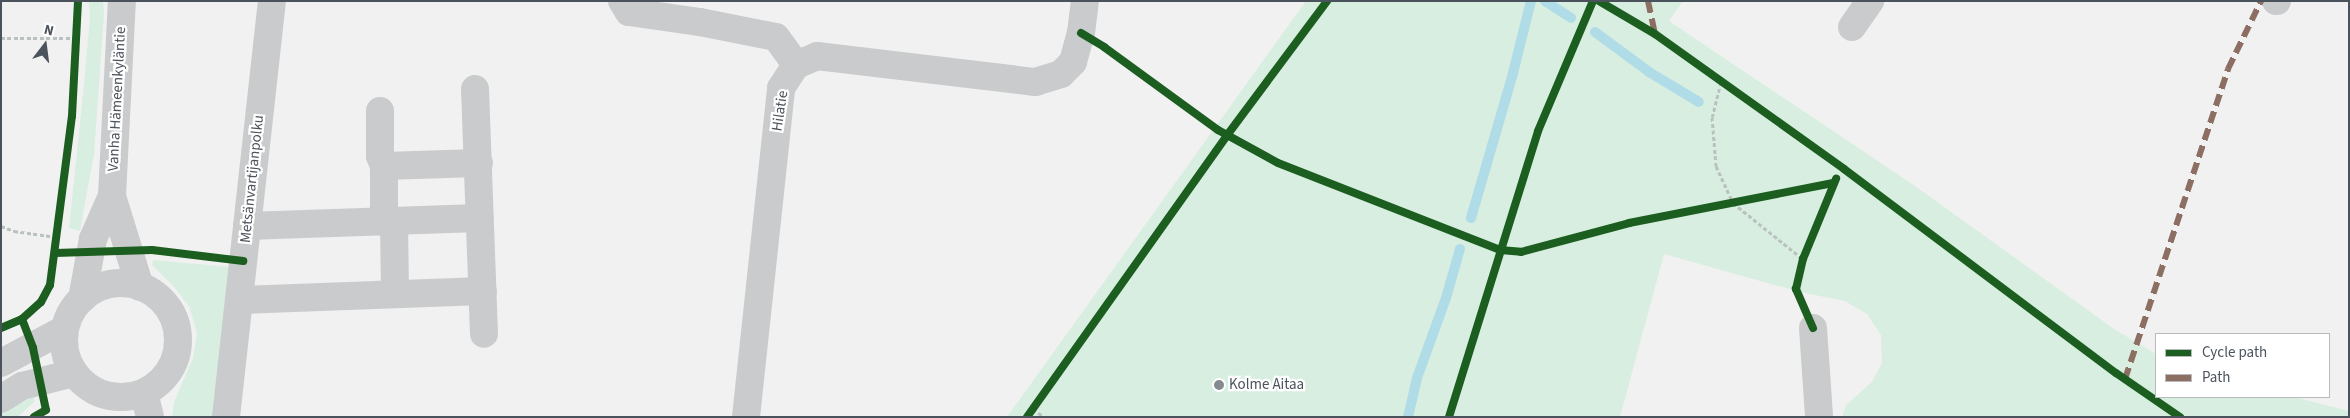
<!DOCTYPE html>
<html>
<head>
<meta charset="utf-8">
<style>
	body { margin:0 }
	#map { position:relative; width:2350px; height:418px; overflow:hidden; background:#f1f1f1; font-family:"Source Sans 3",sans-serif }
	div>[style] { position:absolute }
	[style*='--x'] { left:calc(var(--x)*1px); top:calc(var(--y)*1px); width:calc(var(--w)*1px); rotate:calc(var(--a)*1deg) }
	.green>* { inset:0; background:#d8eee0 }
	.stream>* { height:10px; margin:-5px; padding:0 5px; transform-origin:5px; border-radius:5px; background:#b0dce8 }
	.path>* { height:3px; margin-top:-1.5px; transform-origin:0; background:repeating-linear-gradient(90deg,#b9c2c0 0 4px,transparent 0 6.5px) }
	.minor>* { height:28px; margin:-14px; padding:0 14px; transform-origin:14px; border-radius:14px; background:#c9cbcc }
	.minor>.ring { margin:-14px; padding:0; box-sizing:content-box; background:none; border:28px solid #c9cbcc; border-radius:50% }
	.quiet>* { height:6px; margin-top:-3px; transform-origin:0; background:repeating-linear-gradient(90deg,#8d6e63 0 12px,transparent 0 18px) }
	.cycleway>* { height:8px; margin:-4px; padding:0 4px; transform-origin:4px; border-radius:4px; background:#1b5e20 }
	.dots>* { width:14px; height:14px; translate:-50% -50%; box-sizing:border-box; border:2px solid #fff; border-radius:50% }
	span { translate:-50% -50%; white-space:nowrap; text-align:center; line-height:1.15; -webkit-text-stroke:4.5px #fff; paint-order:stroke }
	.street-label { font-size:15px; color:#4a535c }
	.poi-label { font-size:15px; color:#4a535c }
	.left { translate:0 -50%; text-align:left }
	.frame { position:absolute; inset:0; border:2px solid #4a535c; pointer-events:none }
	.legend { position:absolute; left:2155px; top:333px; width:175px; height:65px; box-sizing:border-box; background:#fff; border:1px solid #b7babe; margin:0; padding:6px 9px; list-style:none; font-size:15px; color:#4a535c }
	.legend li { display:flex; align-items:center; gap:10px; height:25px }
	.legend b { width:25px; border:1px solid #b7babe }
	.north { position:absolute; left:20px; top:20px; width:50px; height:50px; -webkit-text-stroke:4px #fff; paint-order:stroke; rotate:15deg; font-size:14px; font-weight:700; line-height:20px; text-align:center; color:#4a535c }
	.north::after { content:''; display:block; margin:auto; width:18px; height:22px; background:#4a535c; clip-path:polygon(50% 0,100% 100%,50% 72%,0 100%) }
</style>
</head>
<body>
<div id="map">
	<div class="green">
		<i style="clip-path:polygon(89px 1px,103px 1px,104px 14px,94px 154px,80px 231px,69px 228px,83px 94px,90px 17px)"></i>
		<i style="clip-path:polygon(1306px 1px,1683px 1px,1669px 21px,1915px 186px,2114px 329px,2156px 354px,2156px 397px,2294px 397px,2349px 411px,2349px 417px,1842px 417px,1846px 405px,1871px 383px,1882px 363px,1881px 335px,1867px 314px,1845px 301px,1800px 292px,1664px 254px,1620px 417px,1007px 417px)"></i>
		<i style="clip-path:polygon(153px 260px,230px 267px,214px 417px,172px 417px,174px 402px,193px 358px,197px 333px,189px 306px,174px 287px,152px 265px)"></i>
		<i style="clip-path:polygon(33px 397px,35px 401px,18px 417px,1px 417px,1px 411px)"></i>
	</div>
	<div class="stream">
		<i style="--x:1545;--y:1;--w:31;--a:33"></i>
		<i style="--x:1595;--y:32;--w:67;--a:36.5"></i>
		<i style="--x:1649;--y:72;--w:58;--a:31"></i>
		<i style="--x:1471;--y:218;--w:151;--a:-73.8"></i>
		<i style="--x:1513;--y:73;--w:74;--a:-76"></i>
		<i style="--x:1408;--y:417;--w:40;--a:-77"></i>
		<i style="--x:1417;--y:378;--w:85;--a:-70.1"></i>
		<i style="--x:1446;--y:298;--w:51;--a:-74.1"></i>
	</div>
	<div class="path">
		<i style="--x:1;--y:38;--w:76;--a:0"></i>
		<i style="--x:1721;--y:82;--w:36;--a:104"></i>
		<i style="--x:1712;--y:117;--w:49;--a:85.3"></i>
		<i style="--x:1716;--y:166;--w:41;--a:65.3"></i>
		<i style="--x:1733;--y:203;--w:90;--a:38.7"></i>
		<i style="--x:1;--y:226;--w:14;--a:21"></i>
		<i style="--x:14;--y:231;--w:43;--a:7.9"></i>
		<i style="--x:1033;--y:409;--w:14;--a:36"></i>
	</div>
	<div class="minor">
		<i style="--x:622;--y:1;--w:13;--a:58"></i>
		<i style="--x:629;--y:12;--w:72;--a:8"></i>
		<i style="--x:700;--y:22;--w:77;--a:11.2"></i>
		<i style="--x:776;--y:37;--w:34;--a:54"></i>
		<i style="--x:2276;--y:1;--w:1;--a:0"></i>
		<i style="--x:1852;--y:27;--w:32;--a:-55"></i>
		<i style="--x:475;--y:89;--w:245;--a:87.9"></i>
		<i style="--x:380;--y:111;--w:45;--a:90"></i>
		<i style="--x:380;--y:156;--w:11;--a:68"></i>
		<i style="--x:384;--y:166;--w:56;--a:90"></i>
		<i style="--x:384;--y:166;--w:95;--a:-1.8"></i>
		<i style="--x:112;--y:196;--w:95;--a:72.9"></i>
		<i style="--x:394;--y:221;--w:73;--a:89.2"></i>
		<i style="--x:247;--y:226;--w:232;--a:-2"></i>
		<i class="ring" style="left:64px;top:283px;width:86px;height:86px"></i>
		<i style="--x:82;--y:299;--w:61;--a:-79.6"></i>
		<i style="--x:93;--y:239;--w:47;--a:-66.2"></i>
		<i style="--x:112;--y:196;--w:195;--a:-87.1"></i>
		<i style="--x:239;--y:300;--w:244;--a:-2.1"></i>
		<i style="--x:1813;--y:328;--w:89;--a:86.1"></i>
		<i style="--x:1;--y:363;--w:72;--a:-28"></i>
		<i style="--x:144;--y:393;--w:25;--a:76"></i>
		<i style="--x:1;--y:399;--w:25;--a:-32"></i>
		<i style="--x:22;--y:386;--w:54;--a:-14"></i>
		<i style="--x:226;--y:417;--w:419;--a:-83.7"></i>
		<i style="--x:746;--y:417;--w:331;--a:-83.9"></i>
		<i style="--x:781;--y:88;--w:27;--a:-57"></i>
		<i style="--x:796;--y:65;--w:23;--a:-23"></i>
		<i style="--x:817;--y:56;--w:220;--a:6.8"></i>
		<i style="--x:1035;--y:82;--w:27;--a:-17"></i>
		<i style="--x:1061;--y:74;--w:17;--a:-45"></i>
		<i style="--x:1073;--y:62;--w:30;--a:-75"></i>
		<i style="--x:1081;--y:33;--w:32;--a:-83"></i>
	</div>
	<div class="quiet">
		<i style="--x:1648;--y:1;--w:34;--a:78"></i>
		<i style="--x:2125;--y:379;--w:327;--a:-71.6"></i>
		<i style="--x:2228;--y:69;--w:76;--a:-64.1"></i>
	</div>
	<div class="cycleway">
		<i style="--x:1599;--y:1;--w:65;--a:30.5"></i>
		<i style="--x:1655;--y:34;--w:232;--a:35.5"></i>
		<i style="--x:1844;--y:169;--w:340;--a:36.9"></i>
		<i style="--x:2116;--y:373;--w:78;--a:34.5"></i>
		<i style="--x:1081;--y:33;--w:27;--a:31"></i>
		<i style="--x:1104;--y:47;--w:141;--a:36.1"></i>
		<i style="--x:1218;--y:130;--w:68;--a:28.8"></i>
		<i style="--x:1278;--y:163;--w:238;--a:21.4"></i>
		<i style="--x:1500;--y:250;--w:21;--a:5"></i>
		<i style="--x:1521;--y:252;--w:112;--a:-15"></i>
		<i style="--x:1629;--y:223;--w:208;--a:-11.1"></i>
		<i style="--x:55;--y:253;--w:97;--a:-1.8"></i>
		<i style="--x:152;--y:250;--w:92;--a:6.9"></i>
		<i style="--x:22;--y:319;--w:31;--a:69"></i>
		<i style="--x:33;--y:348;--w:63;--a:78.2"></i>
		<i style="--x:46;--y:410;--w:14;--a:150"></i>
		<i style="--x:1;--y:328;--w:23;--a:-23"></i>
		<i style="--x:22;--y:319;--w:25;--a:-42"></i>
		<i style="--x:41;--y:302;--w:19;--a:-62"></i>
		<i style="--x:50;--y:285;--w:170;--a:-82.6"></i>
		<i style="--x:72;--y:116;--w:115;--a:-87"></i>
		<i style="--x:1813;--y:328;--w:43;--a:-113.6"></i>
		<i style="--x:1796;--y:289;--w:31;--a:-77"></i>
		<i style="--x:1803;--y:259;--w:87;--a:-67.6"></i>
		<i style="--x:1027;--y:417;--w:347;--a:-54.6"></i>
		<i style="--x:1228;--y:134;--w:166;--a:-53.3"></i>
		<i style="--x:1449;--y:417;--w:300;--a:-72.7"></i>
		<i style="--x:1538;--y:131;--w:141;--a:-67.1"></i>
	</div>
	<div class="dots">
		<i style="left:1219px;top:385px;background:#848a90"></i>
	</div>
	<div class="street-label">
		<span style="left:117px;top:99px;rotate:-87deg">Vanha Hämeenkyläntie</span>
		<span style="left:780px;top:111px;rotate:-81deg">Hilatie</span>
		<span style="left:252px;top:179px;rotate:-84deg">Metsänvartijanpolku</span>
	</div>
	<div class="poi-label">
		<span class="left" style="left:1229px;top:385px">Kolme Aitaa</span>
	</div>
	<div class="frame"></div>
	<ul class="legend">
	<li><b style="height:6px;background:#1b5e20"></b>Cycle path</li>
	<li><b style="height:6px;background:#8d6e63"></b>Path</li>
	</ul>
	<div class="north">N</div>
</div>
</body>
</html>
